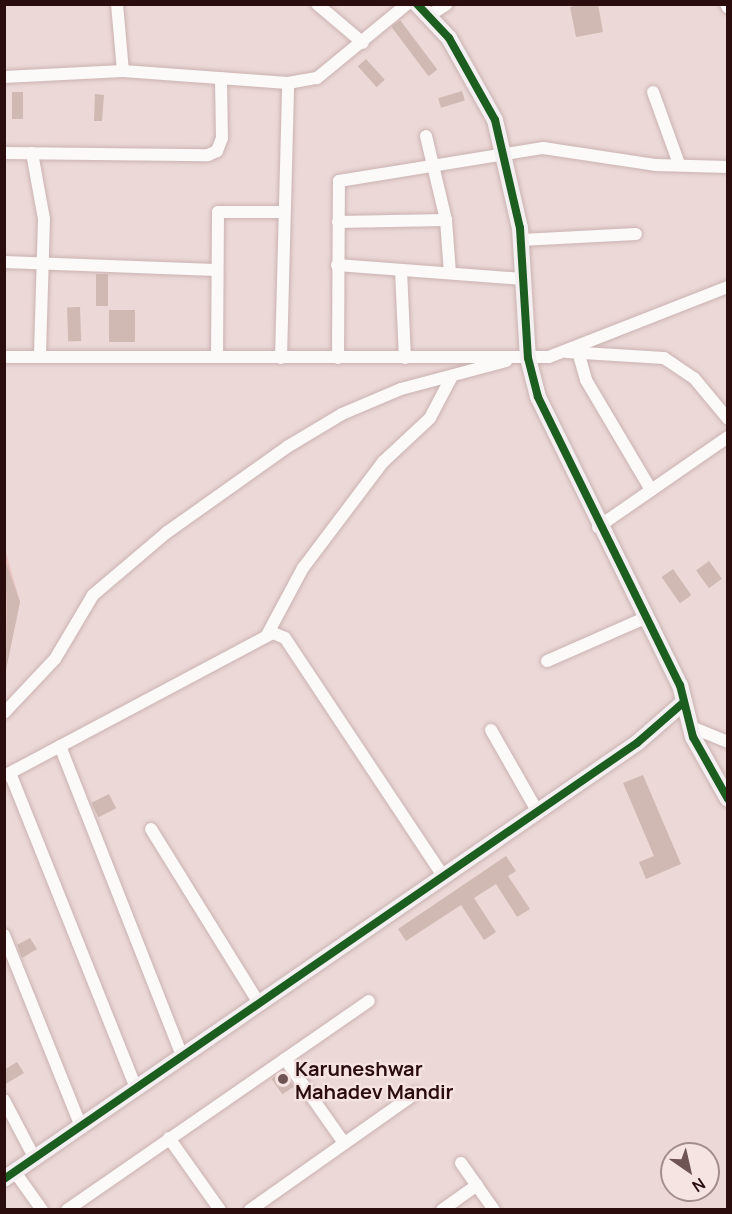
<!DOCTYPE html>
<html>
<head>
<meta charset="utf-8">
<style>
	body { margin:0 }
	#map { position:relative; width:732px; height:1214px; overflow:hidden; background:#ecd9d7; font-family:Manrope,sans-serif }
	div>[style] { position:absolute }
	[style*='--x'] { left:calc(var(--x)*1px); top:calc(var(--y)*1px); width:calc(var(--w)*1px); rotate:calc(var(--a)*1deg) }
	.green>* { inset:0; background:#e9c3c0 }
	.building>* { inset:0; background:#cfb9b2; transform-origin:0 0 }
	.roads { filter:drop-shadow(0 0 2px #cab2b1) drop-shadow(0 0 2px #cab2b1) }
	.street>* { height:12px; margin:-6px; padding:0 6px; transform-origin:6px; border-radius:6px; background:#fcf9f9 }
	.secondary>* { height:16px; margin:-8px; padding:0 8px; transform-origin:8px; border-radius:8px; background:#f4f0f1 }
	.cycleway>* { height:8px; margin:-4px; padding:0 4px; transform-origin:4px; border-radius:4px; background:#1b5e20 }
	.dots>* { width:16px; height:16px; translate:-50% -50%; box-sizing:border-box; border:3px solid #f5e4e2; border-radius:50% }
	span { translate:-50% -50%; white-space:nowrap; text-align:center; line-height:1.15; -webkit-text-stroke:4.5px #f5e4e2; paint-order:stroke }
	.poi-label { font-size:20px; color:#2b0d0d; font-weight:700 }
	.left { translate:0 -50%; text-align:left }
	.frame { position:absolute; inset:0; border:6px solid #2b0d0d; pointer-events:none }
	.north { position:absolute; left:660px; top:1142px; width:60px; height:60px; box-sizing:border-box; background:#f5e4e2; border:2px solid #a48e8d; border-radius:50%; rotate:146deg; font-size:16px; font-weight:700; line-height:24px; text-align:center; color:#2b0d0d }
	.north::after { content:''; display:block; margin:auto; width:21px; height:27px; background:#6f5454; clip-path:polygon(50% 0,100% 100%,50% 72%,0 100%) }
</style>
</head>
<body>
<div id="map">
	<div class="green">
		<i style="clip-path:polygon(5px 549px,20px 602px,5px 673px)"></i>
	</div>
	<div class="building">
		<i style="clip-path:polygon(583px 4px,598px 4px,603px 32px,576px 37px,570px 7px)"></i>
		<i style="left:400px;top:20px;width:62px;height:11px;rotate:53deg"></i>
		<i style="left:366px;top:59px;width:28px;height:11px;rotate:48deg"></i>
		<i style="left:462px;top:91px;width:10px;height:25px;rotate:73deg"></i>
		<i style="left:12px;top:92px;width:11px;height:27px"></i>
		<i style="clip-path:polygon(95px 94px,104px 95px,102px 121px,94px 121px)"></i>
		<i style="left:96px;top:274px;width:12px;height:32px"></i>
		<i style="left:80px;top:307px;width:34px;height:13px;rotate:88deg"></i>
		<i style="left:109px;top:310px;width:26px;height:32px"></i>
		<i style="clip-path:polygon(4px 557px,20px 602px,6px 670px,7px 603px)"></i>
		<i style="left:709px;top:561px;width:22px;height:16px;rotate:54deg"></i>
		<i style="left:673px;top:569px;width:32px;height:14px;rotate:55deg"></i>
		<i style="clip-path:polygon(643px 775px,681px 864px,646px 879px,639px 862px,654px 856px,623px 783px)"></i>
		<i style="left:109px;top:794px;width:16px;height:20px;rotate:63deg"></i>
		<i style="clip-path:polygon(506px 856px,516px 871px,508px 876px,530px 909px,517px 917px,496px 884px,474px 898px,496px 932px,484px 940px,461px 905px,406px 941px,398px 929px)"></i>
		<i style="clip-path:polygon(30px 938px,37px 949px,22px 958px,17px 945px)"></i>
		<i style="clip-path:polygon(17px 1062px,24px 1073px,4px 1085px,4px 1070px)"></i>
		<i style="left:283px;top:1071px;width:19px;height:14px;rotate:55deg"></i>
	</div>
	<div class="roads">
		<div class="street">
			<i style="--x:117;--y:4;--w:67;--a:84.9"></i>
			<i style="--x:317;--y:4;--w:60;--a:40.3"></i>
			<i style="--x:726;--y:4;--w:4;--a:63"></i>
			<i style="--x:430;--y:15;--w:20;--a:-33"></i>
			<i style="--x:4;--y:77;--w:119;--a:-2.9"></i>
			<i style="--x:123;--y:71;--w:165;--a:4.2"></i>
			<i style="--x:288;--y:83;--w:29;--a:-10"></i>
			<i style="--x:317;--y:78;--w:117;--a:-39.4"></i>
			<i style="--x:653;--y:92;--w:77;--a:70.1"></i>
			<i style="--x:426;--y:136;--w:86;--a:76.6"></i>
			<i style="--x:446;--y:220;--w:53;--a:85.7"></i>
			<i style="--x:4;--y:153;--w:204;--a:0.6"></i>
			<i style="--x:208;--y:155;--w:10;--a:-24"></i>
			<i style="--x:217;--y:151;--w:14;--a:-69"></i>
			<i style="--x:222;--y:138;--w:60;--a:-91"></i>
			<i style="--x:32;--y:153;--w:67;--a:79.7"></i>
			<i style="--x:44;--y:219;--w:138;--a:91.7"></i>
			<i style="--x:338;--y:222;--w:108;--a:-1.1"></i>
			<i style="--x:521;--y:240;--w:115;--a:-3"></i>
			<i style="--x:4;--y:262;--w:211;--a:2.2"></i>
			<i style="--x:337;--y:265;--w:188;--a:4.3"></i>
			<i style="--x:401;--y:270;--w:88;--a:87.4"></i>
			<i style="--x:567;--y:352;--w:97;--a:3.5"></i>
			<i style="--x:664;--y:358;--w:36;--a:34"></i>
			<i style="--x:694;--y:378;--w:53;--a:50.3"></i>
			<i style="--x:579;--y:355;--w:26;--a:74"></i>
			<i style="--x:586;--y:380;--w:128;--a:59.4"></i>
			<i style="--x:4;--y:357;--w:545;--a:0"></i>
			<i style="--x:549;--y:357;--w:192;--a:-21.4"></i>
			<i style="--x:217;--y:357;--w:145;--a:-89.6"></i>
			<i style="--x:218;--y:212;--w:64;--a:0"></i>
			<i style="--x:281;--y:358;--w:275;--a:-88.5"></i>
			<i style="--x:338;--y:358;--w:177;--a:-89.7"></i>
			<i style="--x:339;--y:181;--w:207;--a:-9.2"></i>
			<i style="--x:543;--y:148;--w:113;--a:8.6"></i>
			<i style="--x:655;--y:165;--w:73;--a:1.6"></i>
			<i style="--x:598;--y:527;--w:158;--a:-34.7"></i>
			<i style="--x:267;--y:635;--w:76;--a:-61.8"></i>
			<i style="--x:303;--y:568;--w:133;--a:-53"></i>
			<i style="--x:383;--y:462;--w:64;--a:-43.1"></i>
			<i style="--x:430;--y:418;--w:45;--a:-62.3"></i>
			<i style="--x:547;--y:661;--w:109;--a:-23.7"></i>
			<i style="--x:4;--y:713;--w:74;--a:-46.6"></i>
			<i style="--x:55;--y:659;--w:74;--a:-59.3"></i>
			<i style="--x:93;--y:595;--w:96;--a:-40.3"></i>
			<i style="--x:166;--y:533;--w:148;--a:-35.4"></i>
			<i style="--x:287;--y:447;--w:64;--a:-31"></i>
			<i style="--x:342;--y:414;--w:64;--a:-23"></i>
			<i style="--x:401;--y:389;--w:109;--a:-14.9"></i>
			<i style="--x:689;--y:726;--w:42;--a:22.3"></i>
			<i style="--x:491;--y:730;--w:91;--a:60.3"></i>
			<i style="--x:60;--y:746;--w:333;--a:68.5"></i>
			<i style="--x:10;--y:773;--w:339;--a:68.2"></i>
			<i style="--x:4;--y:776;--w:305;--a:-28"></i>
			<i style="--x:273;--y:633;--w:13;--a:23"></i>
			<i style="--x:285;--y:638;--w:282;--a:56.4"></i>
			<i style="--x:151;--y:829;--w:201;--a:58.2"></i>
			<i style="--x:4;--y:935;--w:207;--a:68.1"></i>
			<i style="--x:285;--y:1059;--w:103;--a:54.9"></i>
			<i style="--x:4;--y:1100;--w:67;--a:62.3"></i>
			<i style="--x:169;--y:1138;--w:88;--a:54.7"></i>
			<i style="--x:461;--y:1163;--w:57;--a:54.9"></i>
			<i style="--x:15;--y:1172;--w:47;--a:54.6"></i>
			<i style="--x:67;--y:1210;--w:367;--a:-34.7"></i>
			<i style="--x:250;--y:1210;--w:203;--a:-35.2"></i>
			<i style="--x:442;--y:1210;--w:43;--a:-35.5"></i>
		</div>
		<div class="secondary">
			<i style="--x:417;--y:4;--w:47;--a:46.7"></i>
			<i style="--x:449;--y:38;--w:94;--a:60.7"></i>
			<i style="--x:495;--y:120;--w:111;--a:77"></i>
			<i style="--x:520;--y:228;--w:130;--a:86.5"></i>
			<i style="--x:528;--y:358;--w:40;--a:75.6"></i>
			<i style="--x:538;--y:397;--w:321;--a:63.8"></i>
			<i style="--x:680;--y:685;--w:54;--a:76"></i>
			<i style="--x:693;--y:737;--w:71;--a:60.6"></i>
			<i style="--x:4;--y:1179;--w:769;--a:-34.56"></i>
			<i style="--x:637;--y:743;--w:62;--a:-41.1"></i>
		</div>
	</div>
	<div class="cycleway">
		<i style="--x:417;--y:4;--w:47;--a:46.7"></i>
		<i style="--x:449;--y:38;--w:94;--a:60.7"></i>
		<i style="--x:495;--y:120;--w:111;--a:77"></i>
		<i style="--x:520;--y:228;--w:130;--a:86.5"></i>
		<i style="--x:528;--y:358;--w:40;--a:75.6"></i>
		<i style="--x:538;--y:397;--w:321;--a:63.8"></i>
		<i style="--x:680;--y:685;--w:54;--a:76"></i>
		<i style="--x:693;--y:737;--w:71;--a:60.6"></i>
		<i style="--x:4;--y:1179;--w:769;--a:-34.56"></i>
		<i style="--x:637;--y:743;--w:62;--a:-41.1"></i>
	</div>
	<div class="dots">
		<i style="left:283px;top:1079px;background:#6f5454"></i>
	</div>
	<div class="poi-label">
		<span class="left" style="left:295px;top:1080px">Karuneshwar<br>Mahadev Mandir</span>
	</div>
	<div class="frame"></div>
	<div class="north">N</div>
</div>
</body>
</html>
